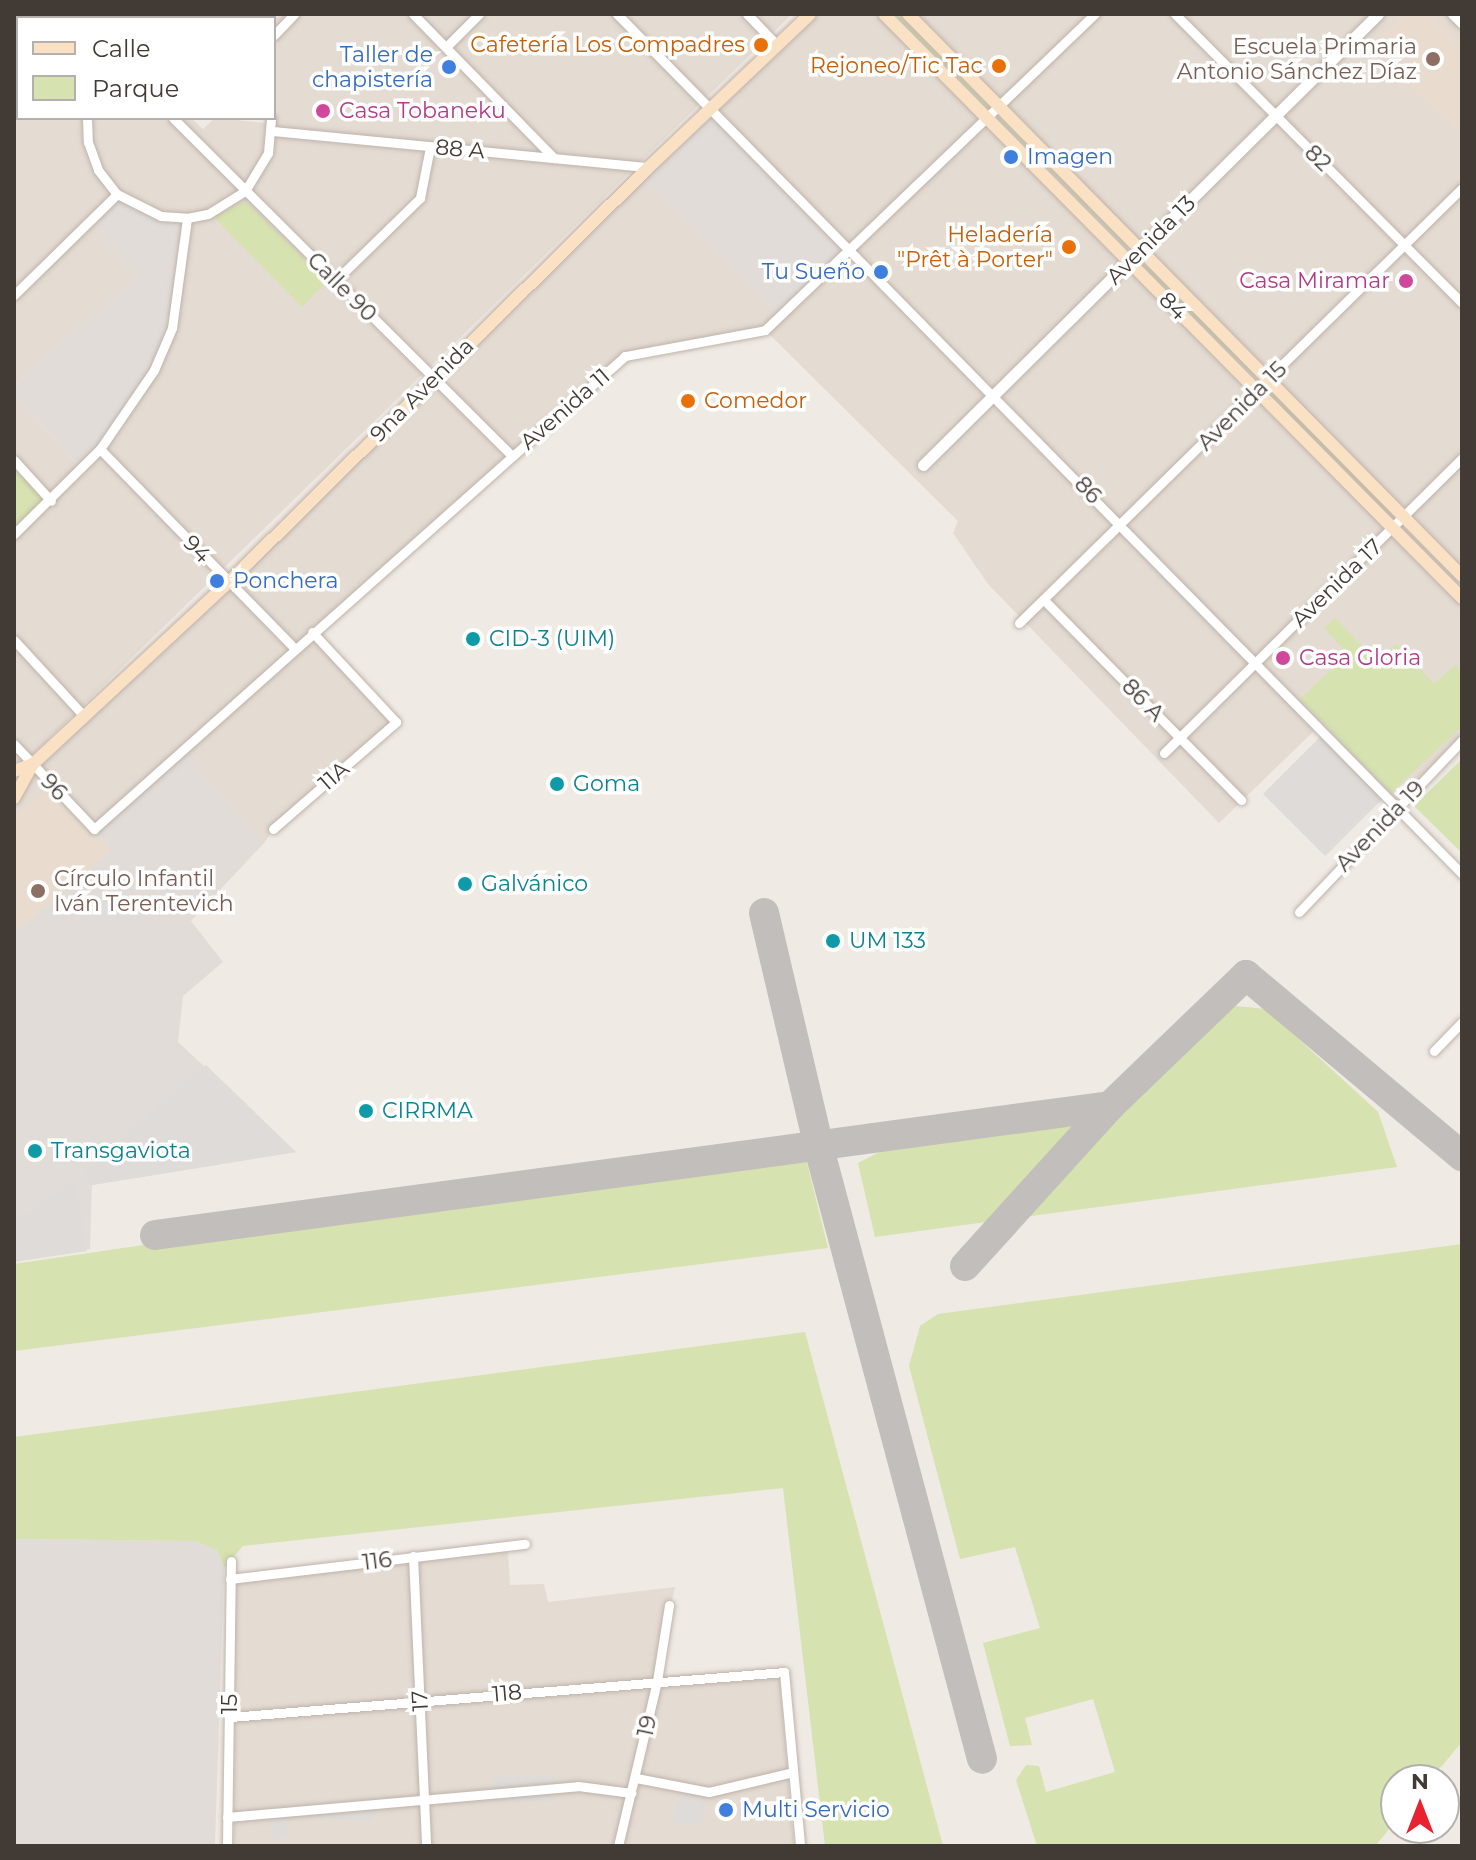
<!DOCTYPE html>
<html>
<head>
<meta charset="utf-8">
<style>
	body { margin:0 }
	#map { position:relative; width:1476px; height:1860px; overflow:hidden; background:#f0eae4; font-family:Montserrat,sans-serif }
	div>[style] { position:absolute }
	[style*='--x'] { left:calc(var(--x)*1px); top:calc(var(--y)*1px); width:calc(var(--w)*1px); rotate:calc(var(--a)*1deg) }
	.residential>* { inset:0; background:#e4dbd2 }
	.industrial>* { inset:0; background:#e2dcd9; transform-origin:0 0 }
	.education>* { inset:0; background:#e9dccf }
	.green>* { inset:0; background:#d6e2af }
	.parking>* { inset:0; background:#dedbd9; transform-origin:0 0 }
	.taxiway>* { height:30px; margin:-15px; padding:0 15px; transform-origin:15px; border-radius:15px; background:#c2bebc }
	.roads { filter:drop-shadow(0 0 2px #beb3aa) drop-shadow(0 0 2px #beb3aa) }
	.minor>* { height:9px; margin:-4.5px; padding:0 4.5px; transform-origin:4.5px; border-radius:4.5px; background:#fff }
	.tertiary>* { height:11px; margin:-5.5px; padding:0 5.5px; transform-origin:5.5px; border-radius:5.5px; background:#fff }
	.secondary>* { height:12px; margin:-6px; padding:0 6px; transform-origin:6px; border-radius:6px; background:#fae1c4 }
	.dots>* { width:22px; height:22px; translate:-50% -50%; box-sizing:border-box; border:4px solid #fff; border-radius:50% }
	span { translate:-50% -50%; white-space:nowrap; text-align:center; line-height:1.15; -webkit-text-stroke:7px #fff; paint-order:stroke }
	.food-label { font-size:22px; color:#c56008 }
	.right { translate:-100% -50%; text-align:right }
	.left { translate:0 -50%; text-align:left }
	.education-label { font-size:22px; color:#785e54 }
	.shop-label { font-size:22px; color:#366cbe }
	.hotel-label { font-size:22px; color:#b23c85 }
	.street-label { font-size:22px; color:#423a34 }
	.culture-label { font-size:22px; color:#0d838f }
	.frame { position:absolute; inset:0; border:16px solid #423a34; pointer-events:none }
	.legend { position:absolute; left:16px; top:16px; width:260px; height:104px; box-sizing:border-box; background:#fff; border:2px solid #b3b0ae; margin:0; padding:10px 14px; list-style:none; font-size:24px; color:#423a34 }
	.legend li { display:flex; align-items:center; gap:16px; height:40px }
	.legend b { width:40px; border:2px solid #b3b0ae }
	.north { position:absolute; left:1380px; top:1764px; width:80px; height:80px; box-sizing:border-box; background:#fff; border:2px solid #b3b0ae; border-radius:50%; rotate:0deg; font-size:22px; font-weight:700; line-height:32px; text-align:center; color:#423a34 }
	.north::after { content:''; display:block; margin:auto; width:28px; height:36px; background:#e9222f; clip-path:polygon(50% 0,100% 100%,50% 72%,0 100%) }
</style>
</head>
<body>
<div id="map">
	<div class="residential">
		<i style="clip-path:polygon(evenodd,14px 14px,792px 14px,33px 754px,14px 762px,14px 394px,79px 467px,187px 218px,87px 223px,138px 275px,14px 385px,14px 14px,18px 18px,274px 18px,274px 118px,265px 118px,265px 123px,215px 118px,203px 129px,191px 118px,18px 118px,18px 18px)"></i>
		<i style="clip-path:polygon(810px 14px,884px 14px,1462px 598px,1462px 742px,1396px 809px,1317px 728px,1219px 823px,988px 584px,953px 533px,958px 521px,765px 330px,625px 356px,313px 632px,396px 722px,273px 829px,265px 842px,181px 750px,14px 932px,14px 798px,33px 764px)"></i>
		<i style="clip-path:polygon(908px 14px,1462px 14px,1462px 576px)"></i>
		<i style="clip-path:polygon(508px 1551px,510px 1585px,544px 1584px,548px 1602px,675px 1587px,655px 1676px,779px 1670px,794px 1846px,234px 1846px,235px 1582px)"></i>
	</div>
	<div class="industrial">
		<i style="left:711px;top:108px;width:201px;height:98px;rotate:45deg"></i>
		<i style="clip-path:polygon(117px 194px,137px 208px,187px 218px,172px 328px,127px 414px,80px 468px,14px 394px,14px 385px,137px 275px,87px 223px)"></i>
		<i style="clip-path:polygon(181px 749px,265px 842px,191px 921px,223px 962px,183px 996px,178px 1042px,296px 1152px,92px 1185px,90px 1249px,14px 1256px,14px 932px,111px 850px,94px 829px)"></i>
		<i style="clip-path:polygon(14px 1539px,195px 1541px,217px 1550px,224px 1569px,215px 1846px,14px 1846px)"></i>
	</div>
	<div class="education">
		<i style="clip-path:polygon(1403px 14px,1432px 14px,1462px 46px,1462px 123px,1456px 129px,1406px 83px,1416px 72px,1381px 37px)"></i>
		<i style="clip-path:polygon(53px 786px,112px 850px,14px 932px,14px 816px)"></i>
	</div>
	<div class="green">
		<i style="clip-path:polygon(894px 14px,901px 14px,993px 110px,991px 112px)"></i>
		<i style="clip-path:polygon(999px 116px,1128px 246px,1127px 248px,997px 118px)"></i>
		<i style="clip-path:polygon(245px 201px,327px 281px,302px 307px,214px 217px)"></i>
		<i style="clip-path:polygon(1138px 257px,1257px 375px,1255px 377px,1135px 259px)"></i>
		<i style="clip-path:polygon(1271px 390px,1392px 514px,1391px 516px,1268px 393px)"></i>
		<i style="clip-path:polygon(14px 460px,51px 501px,14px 534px)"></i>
		<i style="clip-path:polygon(1335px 618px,1377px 661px,1396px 644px,1434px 684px,1455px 665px,1462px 672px,1462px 726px,1391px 793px,1300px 699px,1348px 654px,1324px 628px)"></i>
		<i style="clip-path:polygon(1462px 759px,1462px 853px,1414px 806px)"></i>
		<i style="clip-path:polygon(1236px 1006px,1266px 1009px,1378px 1112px,1397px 1167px,875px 1237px,858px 1163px,891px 1146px,1127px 1108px,1222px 1011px)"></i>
		<i style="clip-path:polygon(806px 1159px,828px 1248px,14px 1351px,14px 1264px,355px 1214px)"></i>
		<i style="clip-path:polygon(1462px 1244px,1462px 1742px,1430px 1780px,1396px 1780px,1396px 1821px,1375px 1846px,1037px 1846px,1016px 1780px,1026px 1765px,1039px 1766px,1046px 1792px,1115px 1772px,1093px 1699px,1025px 1718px,1032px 1745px,1010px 1746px,983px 1643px,1040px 1628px,1015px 1547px,960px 1559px,909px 1366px,920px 1326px,938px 1314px)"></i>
		<i style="clip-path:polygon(805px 1332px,943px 1846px,825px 1846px,783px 1488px,243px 1546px,224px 1568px,217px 1550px,195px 1541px,14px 1539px,14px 1437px)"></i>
	</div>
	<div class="parking">
		<i style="left:1321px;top:736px;width:88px;height:82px;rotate:45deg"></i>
		<i style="clip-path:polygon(206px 1065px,296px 1152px,92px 1185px,83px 1172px)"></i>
		<i style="clip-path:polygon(75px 1179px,87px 1251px,14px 1262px,14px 1223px)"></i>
		<i style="left:554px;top:1776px;width:26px;height:61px;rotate:90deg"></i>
		<i style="clip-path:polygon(681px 1787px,709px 1792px,701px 1825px,671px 1824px)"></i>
		<i style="clip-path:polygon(376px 1805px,373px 1822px,289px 1816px,287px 1837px,271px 1839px,271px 1811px)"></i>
	</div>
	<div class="taxiway">
		<i style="--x:764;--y:913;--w:241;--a:76.8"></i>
		<i style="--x:819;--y:1148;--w:632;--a:75.06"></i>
		<i style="--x:155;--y:1235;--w:964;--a:-7.69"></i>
		<i style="--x:965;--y:1266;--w:216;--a:-47.8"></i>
		<i style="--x:1110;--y:1106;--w:189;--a:-43.9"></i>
		<i style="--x:1246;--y:975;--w:282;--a:40"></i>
	</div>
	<div class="roads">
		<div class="minor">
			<i style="--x:72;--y:14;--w:6;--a:45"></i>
			<i style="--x:173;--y:14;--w:4;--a:90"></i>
			<i style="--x:413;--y:14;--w:202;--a:45.6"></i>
			<i style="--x:617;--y:14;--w:1206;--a:45.5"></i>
			<i style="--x:747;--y:14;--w:43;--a:45.9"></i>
			<i style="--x:1175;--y:14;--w:407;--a:45.2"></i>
			<i style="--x:1452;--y:14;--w:14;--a:45"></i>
			<i style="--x:274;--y:35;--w:29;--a:-46"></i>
			<i style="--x:446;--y:47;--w:47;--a:-45"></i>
			<i style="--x:14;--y:109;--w:4;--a:0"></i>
			<i style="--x:87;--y:118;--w:24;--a:88"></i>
			<i style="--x:88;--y:142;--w:30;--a:70"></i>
			<i style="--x:98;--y:170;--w:31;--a:52"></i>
			<i style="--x:117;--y:194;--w:49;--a:26.6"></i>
			<i style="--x:161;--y:216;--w:26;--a:4"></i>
			<i style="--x:187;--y:218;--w:21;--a:-11"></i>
			<i style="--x:208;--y:214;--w:44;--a:-31.9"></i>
			<i style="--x:245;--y:191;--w:44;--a:-58.8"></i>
			<i style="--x:268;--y:153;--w:35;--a:-85"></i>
			<i style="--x:173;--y:118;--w:479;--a:44.9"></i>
			<i style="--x:272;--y:131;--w:379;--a:5.5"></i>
			<i style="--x:335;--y:281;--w:119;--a:-44.3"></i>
			<i style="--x:420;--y:198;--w:52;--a:-78.9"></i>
			<i style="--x:14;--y:295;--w:144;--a:-44.4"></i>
			<i style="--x:100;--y:449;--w:278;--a:45.7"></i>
			<i style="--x:14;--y:460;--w:55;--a:47.9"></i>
			<i style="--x:14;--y:534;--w:121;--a:-44.7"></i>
			<i style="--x:100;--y:449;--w:96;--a:-55.6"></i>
			<i style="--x:154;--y:370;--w:46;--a:-66.8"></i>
			<i style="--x:172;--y:328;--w:111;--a:-82.2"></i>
			<i style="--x:1044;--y:600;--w:281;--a:45.4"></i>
			<i style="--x:1019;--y:623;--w:621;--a:-44.48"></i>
			<i style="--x:14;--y:640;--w:103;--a:47.4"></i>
			<i style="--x:14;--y:744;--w:117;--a:46.7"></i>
			<i style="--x:94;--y:829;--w:711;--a:-41.69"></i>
			<i style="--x:625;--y:356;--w:142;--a:-10.5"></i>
			<i style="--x:765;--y:330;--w:457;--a:-43.8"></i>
			<i style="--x:1164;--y:753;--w:419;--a:-44.7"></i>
			<i style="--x:273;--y:829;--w:163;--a:-41"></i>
			<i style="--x:396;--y:722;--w:123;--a:-133"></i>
			<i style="--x:1299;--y:912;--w:237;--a:-46.5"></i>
			<i style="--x:1434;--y:1051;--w:40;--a:-46"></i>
			<i style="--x:413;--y:1556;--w:290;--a:87.4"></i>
			<i style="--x:230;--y:1579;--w:297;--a:-6.8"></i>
			<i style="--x:230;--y:1717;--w:556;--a:-4.64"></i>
			<i style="--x:784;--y:1672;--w:175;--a:84.7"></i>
			<i style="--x:636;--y:1778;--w:74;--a:10.9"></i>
			<i style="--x:709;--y:1792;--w:86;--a:-13.4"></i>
			<i style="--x:227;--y:1817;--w:352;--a:-5"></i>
			<i style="--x:578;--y:1786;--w:54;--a:7.4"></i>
			<i style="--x:227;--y:1846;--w:285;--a:-89.2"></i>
			<i style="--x:618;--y:1846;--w:170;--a:-76.7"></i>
			<i style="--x:657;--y:1681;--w:77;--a:-81"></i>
		</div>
		<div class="tertiary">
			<i style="--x:923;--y:465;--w:641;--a:-44.75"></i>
		</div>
		<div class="secondary">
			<i style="--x:884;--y:14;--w:822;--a:45.3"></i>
			<i style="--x:908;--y:14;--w:789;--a:45.41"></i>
			<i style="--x:14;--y:771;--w:20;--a:-20"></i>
			<i style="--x:14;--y:798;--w:39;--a:-61"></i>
			<i style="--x:33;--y:764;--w:267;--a:-42.9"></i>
			<i style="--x:229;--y:582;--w:590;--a:-44.66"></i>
			<i style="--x:649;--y:167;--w:222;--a:-43.5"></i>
		</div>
	</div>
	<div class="dots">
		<i style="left:761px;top:45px;background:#e8710a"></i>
		<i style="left:1433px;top:59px;background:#8d6e63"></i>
		<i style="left:999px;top:66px;background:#e8710a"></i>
		<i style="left:449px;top:67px;background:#3f7fe0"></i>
		<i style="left:323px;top:111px;background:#d1479c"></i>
		<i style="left:1011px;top:157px;background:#3f7fe0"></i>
		<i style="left:1069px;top:247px;background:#e8710a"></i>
		<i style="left:881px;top:272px;background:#3f7fe0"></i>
		<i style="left:1406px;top:281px;background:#d1479c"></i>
		<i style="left:688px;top:401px;background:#e8710a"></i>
		<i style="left:217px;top:581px;background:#3f7fe0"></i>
		<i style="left:473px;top:639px;background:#0f9aa8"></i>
		<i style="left:1283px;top:658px;background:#d1479c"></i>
		<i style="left:557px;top:784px;background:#0f9aa8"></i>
		<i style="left:465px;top:884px;background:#0f9aa8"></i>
		<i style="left:38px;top:891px;background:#8d6e63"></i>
		<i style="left:833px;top:941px;background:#0f9aa8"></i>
		<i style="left:366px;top:1111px;background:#0f9aa8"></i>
		<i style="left:35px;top:1151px;background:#0f9aa8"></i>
		<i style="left:726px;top:1810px;background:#3f7fe0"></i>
	</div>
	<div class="food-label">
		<span class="right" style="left:745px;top:45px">Cafetería Los Compadres</span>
		<span class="right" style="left:983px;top:66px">Rejoneo/Tic Tac</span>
		<span class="right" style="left:1053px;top:247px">Heladería<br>"Prêt à Porter"</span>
		<span class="left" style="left:704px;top:401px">Comedor</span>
	</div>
	<div class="education-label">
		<span class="right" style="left:1417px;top:59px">Escuela Primaria<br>Antonio Sánchez Díaz</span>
		<span class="left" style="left:54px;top:891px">Círculo Infantil<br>Iván Terentevich</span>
	</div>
	<div class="shop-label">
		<span class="right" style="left:433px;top:67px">Taller de<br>chapistería</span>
		<span class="left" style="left:1027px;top:157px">Imagen</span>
		<span class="right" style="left:865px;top:272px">Tu Sueño</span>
		<span class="left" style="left:233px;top:581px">Ponchera</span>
		<span class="left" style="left:742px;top:1810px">Multi Servicio</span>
	</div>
	<div class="hotel-label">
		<span class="left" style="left:339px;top:111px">Casa Tobaneku</span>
		<span class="right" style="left:1390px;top:281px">Casa Miramar</span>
		<span class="left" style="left:1299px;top:658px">Casa Gloria</span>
	</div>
	<div class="street-label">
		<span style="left:460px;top:149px;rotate:5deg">88 A</span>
		<span style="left:1318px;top:158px;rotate:44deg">82</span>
		<span style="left:1151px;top:240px;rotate:-45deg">Avenida 13</span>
		<span style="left:342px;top:287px;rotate:45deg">Calle 90</span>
		<span style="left:1173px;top:306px;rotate:45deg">84</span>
		<span style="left:422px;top:390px;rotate:-45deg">9na Avenida</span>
		<span style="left:1242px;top:406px;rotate:-45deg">Avenida 15</span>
		<span style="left:565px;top:409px;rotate:-41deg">Avenida 11</span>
		<span style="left:1088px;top:490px;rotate:47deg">86</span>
		<span style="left:197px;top:549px;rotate:46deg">94</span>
		<span style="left:1337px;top:583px;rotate:-44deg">Avenida 17</span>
		<span style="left:1143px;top:700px;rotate:46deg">86 A</span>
		<span style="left:334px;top:776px;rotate:-41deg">11A</span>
		<span style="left:54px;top:787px;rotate:47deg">96</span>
		<span style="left:1380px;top:826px;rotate:-46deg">Avenida 19</span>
		<span style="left:377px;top:1561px;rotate:-7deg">116</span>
		<span style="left:507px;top:1693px;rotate:-5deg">118</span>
		<span style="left:420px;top:1701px;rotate:-93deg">17</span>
		<span style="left:230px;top:1704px;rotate:-90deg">15</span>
		<span style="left:647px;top:1726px;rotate:-78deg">19</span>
	</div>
	<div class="culture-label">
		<span class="left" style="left:489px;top:639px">CID-3 (UIM)</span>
		<span class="left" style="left:573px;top:784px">Goma</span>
		<span class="left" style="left:481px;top:884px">Galvánico</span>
		<span class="left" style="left:849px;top:941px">UM 133</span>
		<span class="left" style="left:382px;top:1111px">CIRRMA</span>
		<span class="left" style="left:51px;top:1151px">Transgaviota</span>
	</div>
	<div class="frame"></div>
	<ul class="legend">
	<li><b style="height:10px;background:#fae1c4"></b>Calle</li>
	<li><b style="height:22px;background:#d6e2af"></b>Parque</li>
	</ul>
	<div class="north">N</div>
</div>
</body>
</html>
